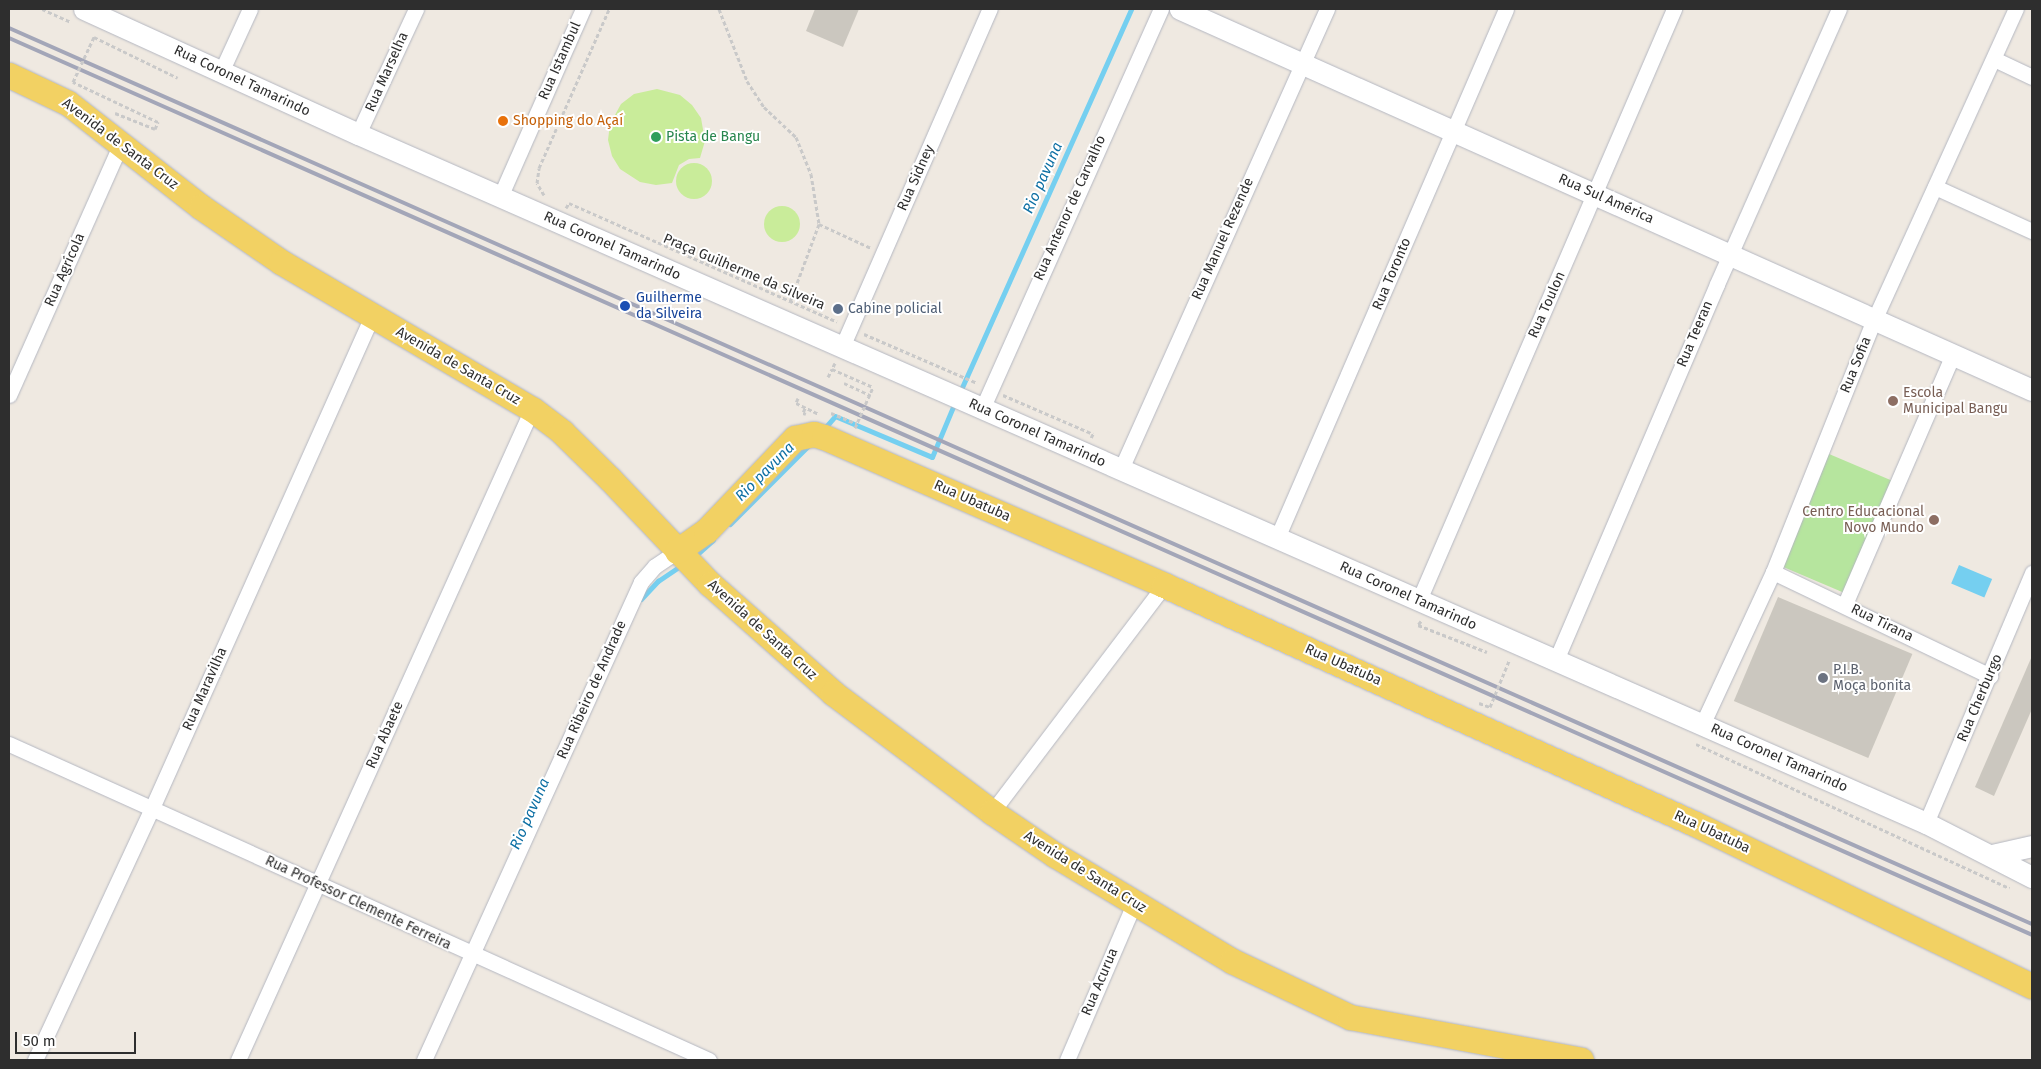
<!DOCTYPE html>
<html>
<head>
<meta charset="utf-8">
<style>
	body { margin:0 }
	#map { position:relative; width:2041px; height:1069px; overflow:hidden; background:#efe9e1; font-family:"Fira Sans",sans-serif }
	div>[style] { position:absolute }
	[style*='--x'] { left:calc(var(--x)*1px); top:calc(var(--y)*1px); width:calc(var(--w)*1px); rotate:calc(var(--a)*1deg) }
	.green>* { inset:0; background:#b6e59e; transform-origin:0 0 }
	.pitch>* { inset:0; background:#c9ec9a }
	.round { border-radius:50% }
	.water>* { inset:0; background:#75cff0; transform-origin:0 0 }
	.stream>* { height:5px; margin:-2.5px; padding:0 2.5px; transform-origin:2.5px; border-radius:2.5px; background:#75cff0 }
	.building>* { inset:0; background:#cbc7bf; transform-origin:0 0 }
	.path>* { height:3px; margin-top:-1.5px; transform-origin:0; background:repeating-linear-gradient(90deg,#c9c9c9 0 4px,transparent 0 6.5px) }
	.roads { filter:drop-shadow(0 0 1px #b4b7c1) drop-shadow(0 0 1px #b4b7c1) }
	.street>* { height:15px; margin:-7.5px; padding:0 7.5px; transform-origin:7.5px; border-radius:7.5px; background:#fff }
	.secondary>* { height:21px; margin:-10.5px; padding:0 10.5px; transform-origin:10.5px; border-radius:10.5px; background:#fff }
	.primary>* { height:25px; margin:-12.5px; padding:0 12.5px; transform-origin:12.5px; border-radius:12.5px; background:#f2d163 }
	.rail>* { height:4px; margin:-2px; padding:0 2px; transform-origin:2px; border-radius:2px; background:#a3a6b8 }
	.path-bridge>* { height:3px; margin-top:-1.5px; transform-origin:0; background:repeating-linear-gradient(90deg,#c9c9c9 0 4px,transparent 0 6.5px) }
	.dots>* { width:14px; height:14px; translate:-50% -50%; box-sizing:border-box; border:2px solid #fff; border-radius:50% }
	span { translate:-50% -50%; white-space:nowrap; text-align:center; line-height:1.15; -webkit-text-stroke:4px #fff; paint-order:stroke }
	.street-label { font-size:14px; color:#2e2e2e }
	.food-label { font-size:14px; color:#c56008 }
	.left { translate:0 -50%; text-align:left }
	.leisure-label { font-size:14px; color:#27864d }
	.transit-label { font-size:14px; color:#164399 }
	.service-label { font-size:14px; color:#4e5e75 }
	.education-label { font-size:14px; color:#785e54 }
	.right { translate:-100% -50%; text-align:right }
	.worship-label { font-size:14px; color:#5b616d }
	.water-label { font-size:15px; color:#0d6fa3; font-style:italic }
	.frame { position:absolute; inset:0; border:10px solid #2e2e2e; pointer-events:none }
	.scale { position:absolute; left:15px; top:1032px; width:121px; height:22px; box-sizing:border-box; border:2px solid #2e2e2e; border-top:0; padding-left:6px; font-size:15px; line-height:18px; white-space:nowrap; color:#2e2e2e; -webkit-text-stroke:4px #fff; paint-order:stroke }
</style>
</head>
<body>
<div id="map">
	<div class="green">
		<i style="left:1822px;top:451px;width:82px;height:122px;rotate:23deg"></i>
	</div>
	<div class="pitch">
		<i style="clip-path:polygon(657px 89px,680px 95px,692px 105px,701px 118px,705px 141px,700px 158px,689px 159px,679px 165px,672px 183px,656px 185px,640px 182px,620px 169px,612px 156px,608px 140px,610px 124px,621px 104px,634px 94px)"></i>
		<i class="round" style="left:676px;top:163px;width:36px;height:36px"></i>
		<i class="round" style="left:764px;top:206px;width:36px;height:36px"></i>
	</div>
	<div class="water">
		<i style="left:1959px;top:565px;width:36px;height:20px;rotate:23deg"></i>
	</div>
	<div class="stream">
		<i style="--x:959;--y:394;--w:422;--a:-65.9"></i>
		<i style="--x:823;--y:430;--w:18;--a:-49"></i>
		<i style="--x:835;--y:416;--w:105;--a:22.9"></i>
		<i style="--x:932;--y:457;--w:60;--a:-67.3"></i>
		<i style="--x:730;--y:524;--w:112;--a:-45"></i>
		<i style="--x:693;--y:558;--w:27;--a:-42"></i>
		<i style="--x:641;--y:599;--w:25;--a:-47"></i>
		<i style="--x:658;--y:581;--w:29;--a:-34"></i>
	</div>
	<div class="building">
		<i style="clip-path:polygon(815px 9px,859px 9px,843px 47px,806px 31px)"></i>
		<i style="left:1778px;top:597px;width:146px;height:113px;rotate:23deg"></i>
		<i style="clip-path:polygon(2032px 656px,2032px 709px,1994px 796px,1975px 787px)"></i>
	</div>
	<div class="path">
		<i style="--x:42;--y:9;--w:32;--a:24"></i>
		<i style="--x:719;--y:9;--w:77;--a:68.7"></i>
		<i style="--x:747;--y:81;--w:31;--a:57"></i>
		<i style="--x:764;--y:107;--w:44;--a:43.2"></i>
		<i style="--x:796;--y:137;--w:40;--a:68"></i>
		<i style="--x:811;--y:174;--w:51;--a:80.9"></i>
		<i style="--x:819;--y:224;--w:83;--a:110.4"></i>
		<i style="--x:115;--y:113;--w:43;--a:21.8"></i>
		<i style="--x:155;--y:129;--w:8;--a:-67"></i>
		<i style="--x:544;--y:195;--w:14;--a:-120"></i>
		<i style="--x:537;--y:183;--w:15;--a:-82"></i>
		<i style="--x:539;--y:168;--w:174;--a:-66.2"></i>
		<i style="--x:566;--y:208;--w:6;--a:-59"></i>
		<i style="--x:569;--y:203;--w:293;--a:23.9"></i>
		<i style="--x:819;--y:224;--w:57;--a:24.8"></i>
		<i style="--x:864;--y:334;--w:123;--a:23.4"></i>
		<i style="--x:835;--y:363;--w:7;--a:117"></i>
		<i style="--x:832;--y:369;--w:45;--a:23.7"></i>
		<i style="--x:828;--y:377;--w:9;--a:-63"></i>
		<i style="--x:844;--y:383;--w:29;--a:25"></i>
		<i style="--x:1003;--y:395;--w:98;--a:23.4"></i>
		<i style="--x:1093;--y:434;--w:4;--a:117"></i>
		<i style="--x:798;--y:398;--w:5;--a:112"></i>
		<i style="--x:796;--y:403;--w:25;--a:26"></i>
		<i style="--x:805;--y:408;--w:5;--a:112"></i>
		<i style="--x:803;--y:413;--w:3;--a:18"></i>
		<i style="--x:831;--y:413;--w:28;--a:23"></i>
		<i style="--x:1421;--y:621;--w:5;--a:127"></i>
		<i style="--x:1418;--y:625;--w:74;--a:21.4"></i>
		<i style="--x:1479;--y:703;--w:12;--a:20"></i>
		<i style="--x:1696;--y:744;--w:345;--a:24.7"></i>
	</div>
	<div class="roads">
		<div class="street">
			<i style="--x:1994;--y:59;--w:42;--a:25.3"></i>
			<i style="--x:221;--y:72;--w:69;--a:-65.3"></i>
			<i style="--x:358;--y:134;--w:138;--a:-65.1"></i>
			<i style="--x:1935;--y:187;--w:107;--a:24.4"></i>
			<i style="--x:500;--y:197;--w:206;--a:-66.2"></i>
			<i style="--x:842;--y:347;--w:369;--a:-66.4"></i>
			<i style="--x:9;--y:395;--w:275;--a:-66"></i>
			<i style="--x:982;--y:409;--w:438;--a:-65.9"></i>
			<i style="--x:1121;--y:469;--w:504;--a:-65.88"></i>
			<i style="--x:1277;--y:538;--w:576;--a:-66.59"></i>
			<i style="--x:1773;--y:572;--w:241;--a:25.6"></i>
			<i style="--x:1419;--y:600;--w:644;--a:-66.66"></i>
			<i style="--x:1845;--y:604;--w:271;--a:-66.6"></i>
			<i style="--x:1556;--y:660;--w:409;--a:-66.8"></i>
			<i style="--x:1717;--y:284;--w:301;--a:-66.1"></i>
			<i style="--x:1702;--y:725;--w:169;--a:-65.1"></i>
			<i style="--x:1773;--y:572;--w:271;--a:-68.2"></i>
			<i style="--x:1874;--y:320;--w:342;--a:-65.5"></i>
			<i style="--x:9;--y:744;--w:768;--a:24.3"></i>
			<i style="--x:992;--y:812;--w:285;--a:-52.8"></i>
			<i style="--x:1926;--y:823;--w:272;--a:-67"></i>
			<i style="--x:35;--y:1060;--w:278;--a:-65.1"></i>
			<i style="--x:152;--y:808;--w:539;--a:-65.91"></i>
			<i style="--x:238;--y:1060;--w:714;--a:-65.7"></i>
			<i style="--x:424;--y:1060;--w:525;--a:-65.58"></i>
			<i style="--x:641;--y:582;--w:21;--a:-49"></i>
			<i style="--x:655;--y:566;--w:27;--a:-34"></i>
			<i style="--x:1067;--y:1060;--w:170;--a:-66.8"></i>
		</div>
		<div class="secondary">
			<i style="--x:84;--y:9;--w:301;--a:24.5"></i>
			<i style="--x:358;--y:134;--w:1713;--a:23.72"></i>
			<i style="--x:1926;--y:823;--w:119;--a:27"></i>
			<i style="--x:1180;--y:9;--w:933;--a:24.09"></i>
			<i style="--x:1992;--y:855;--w:41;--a:-12.7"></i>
		</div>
		<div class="primary">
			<i style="--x:9;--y:75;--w:65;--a:25.4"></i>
			<i style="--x:68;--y:103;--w:169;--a:38"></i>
			<i style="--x:201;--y:207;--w:97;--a:34.5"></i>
			<i style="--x:281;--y:262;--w:291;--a:30.4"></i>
			<i style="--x:532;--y:409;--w:38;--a:37"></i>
			<i style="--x:562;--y:432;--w:67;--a:44.4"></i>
			<i style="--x:610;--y:479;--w:145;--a:46.4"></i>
			<i style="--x:710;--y:584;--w:164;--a:41.5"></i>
			<i style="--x:833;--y:693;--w:199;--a:36.8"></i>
			<i style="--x:992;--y:812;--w:76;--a:34.3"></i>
			<i style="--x:1055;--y:855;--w:206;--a:30.9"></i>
			<i style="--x:1232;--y:961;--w:131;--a:25.4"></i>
			<i style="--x:1350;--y:1017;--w:235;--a:10.5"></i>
			<i style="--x:677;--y:551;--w:35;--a:-35"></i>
			<i style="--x:706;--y:531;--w:129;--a:-46.3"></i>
			<i style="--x:795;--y:438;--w:19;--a:-12"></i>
			<i style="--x:814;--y:434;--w:10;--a:17"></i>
			<i style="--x:824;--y:437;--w:371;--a:23.5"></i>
			<i style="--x:1164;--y:585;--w:580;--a:24.22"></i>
			<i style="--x:1693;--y:823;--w:376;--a:25.7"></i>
		</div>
	</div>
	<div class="rail">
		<i style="--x:9;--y:28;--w:2213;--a:23.89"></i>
		<i style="--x:9;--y:38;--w:2213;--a:23.91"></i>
	</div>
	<div class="path-bridge">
		<i style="--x:158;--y:122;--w:94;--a:-154.8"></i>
		<i style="--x:73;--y:82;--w:50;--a:-65"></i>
		<i style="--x:94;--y:37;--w:93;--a:26"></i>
		<i style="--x:855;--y:428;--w:45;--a:-66.3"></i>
		<i style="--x:1490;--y:707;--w:50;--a:-67.6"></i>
	</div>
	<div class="dots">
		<i style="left:503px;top:121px;background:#e8710a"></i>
		<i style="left:656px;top:137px;background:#2e9e5b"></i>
		<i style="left:625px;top:306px;background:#1a4fb4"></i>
		<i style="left:838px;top:309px;background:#5c6f8a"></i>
		<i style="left:1893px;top:401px;background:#8d6e63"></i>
		<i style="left:1934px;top:520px;background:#8d6e63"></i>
		<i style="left:1823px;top:678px;background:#6b7280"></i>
	</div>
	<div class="street-label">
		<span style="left:560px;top:61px;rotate:-66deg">Rua Istambul</span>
		<span style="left:387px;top:72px;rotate:-66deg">Rua Marselha</span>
		<span style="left:242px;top:81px;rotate:25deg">Rua Coronel Tamarindo</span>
		<span style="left:120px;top:144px;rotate:37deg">Avenida de Santa Cruz</span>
		<span style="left:916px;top:178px;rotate:-66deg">Rua Sidney</span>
		<span style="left:1606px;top:199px;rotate:24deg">Rua Sul América</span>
		<span style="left:1070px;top:208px;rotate:-66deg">Rua Antenor de Carvalho</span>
		<span style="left:1223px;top:239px;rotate:-66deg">Rua Manuel Rezende</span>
		<span style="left:612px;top:246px;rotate:24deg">Rua Coronel Tamarindo</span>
		<span style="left:65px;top:270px;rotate:-66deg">Rua Agrícola</span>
		<span style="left:744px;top:272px;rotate:23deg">Praça Guilherme da Silveira</span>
		<span style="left:1392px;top:274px;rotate:-67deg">Rua Toronto</span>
		<span style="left:1547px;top:305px;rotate:-66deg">Rua Toulon</span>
		<span style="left:1695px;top:334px;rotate:-67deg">Rua Teeran</span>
		<span style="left:1856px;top:365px;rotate:-68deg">Rua Sofia</span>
		<span style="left:458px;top:366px;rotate:30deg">Avenida de Santa Cruz</span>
		<span style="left:1037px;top:433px;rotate:24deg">Rua Coronel Tamarindo</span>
		<span style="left:972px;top:501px;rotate:24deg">Rua Ubatuba</span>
		<span style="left:1408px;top:596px;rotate:24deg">Rua Coronel Tamarindo</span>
		<span style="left:1882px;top:623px;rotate:26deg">Rua Tirana</span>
		<span style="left:762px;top:630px;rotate:42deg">Avenida de Santa Cruz</span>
		<span style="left:1343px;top:665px;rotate:24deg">Rua Ubatuba</span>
		<span style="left:205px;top:689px;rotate:-66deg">Rua Maravilha</span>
		<span style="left:592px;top:690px;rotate:-66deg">Rua Ribeiro de Andrade</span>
		<span style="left:1980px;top:698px;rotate:-67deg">Rua Cherburgo</span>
		<span style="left:385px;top:735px;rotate:-66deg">Rua Abaete</span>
		<span style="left:1779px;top:758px;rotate:24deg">Rua Coronel Tamarindo</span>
		<span style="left:1712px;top:832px;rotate:25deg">Rua Ubatuba</span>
		<span style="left:1085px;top:872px;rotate:32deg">Avenida de Santa Cruz</span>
		<span style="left:358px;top:903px;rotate:25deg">Rua Professor Clemente Ferreira</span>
		<span style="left:1100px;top:982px;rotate:-67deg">Rua Acurua</span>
	</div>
	<div class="food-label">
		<span class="left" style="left:513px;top:121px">Shopping do Açaí</span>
	</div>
	<div class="leisure-label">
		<span class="left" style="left:666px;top:137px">Pista de Bangu</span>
	</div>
	<div class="transit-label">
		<span class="left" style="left:636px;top:306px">Guilherme<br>da Silveira</span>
	</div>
	<div class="service-label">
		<span class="left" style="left:848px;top:309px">Cabine policial</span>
	</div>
	<div class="education-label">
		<span class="left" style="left:1903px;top:401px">Escola<br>Municipal Bangu</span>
		<span class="right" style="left:1924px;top:520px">Centro Educacional<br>Novo Mundo</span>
	</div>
	<div class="worship-label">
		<span class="left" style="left:1833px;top:678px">P.I.B.<br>Moça bonita</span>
	</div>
	<div class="water-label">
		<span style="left:1043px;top:178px;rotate:-66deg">Rio pavuna</span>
		<span style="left:765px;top:472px;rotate:-45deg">Rio pavuna</span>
		<span style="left:530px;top:814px;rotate:-66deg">Rio pavuna</span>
	</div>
	<div class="frame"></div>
	<div class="scale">50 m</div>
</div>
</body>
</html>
